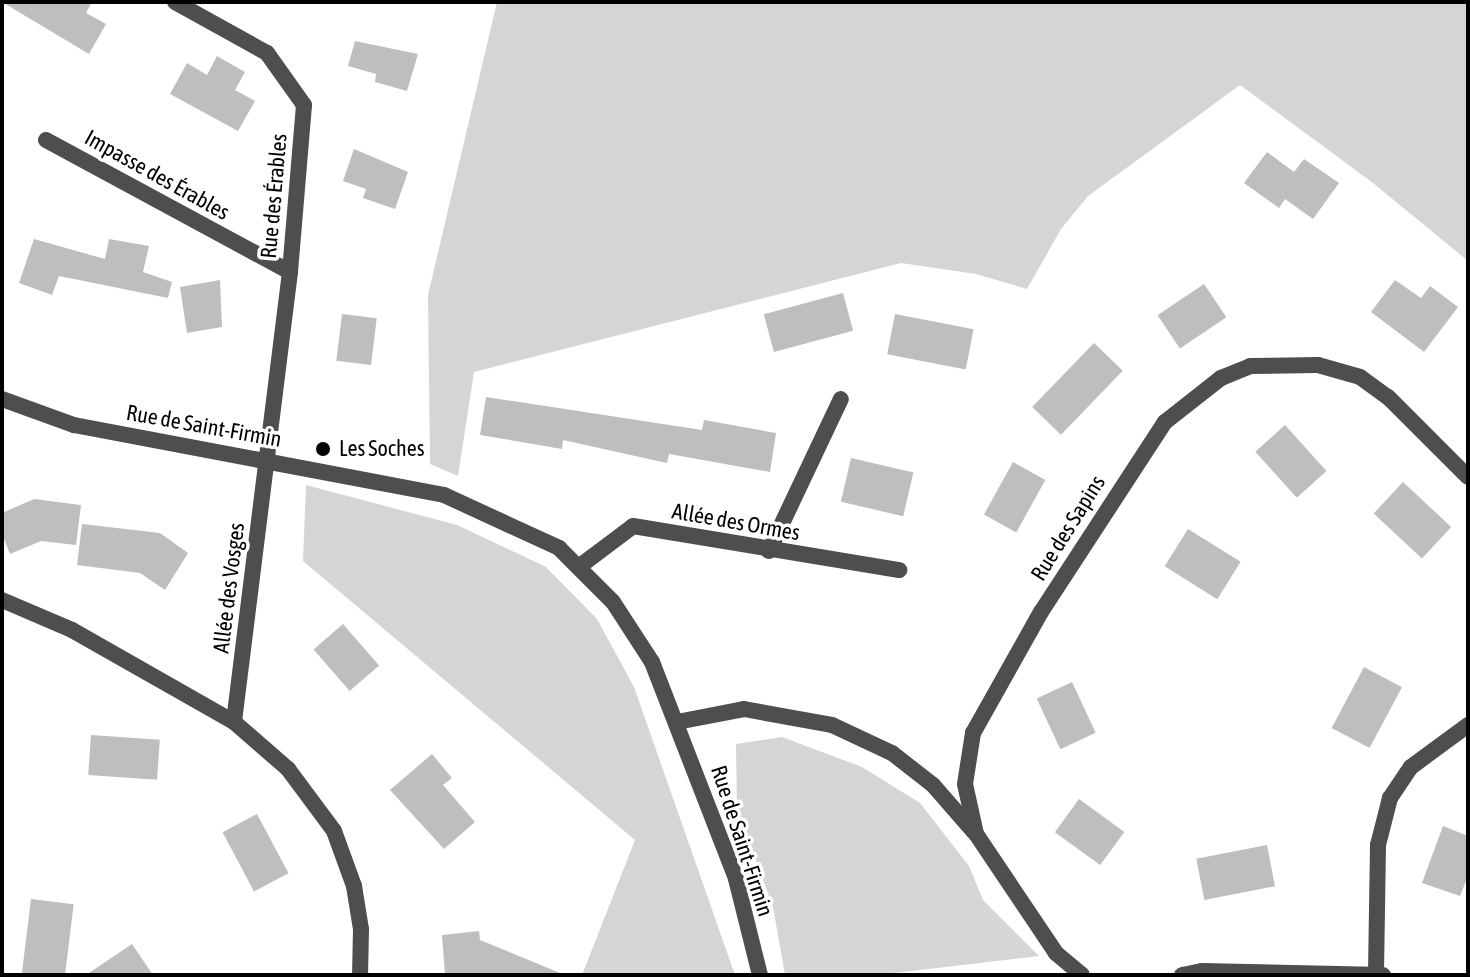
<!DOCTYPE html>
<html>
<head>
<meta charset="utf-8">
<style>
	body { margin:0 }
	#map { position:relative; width:1470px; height:977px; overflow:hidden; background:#fff; font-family:"Asap Condensed",sans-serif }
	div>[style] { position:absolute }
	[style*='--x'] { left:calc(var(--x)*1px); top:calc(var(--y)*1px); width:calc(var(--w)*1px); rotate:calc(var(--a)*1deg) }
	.green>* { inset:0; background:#d5d5d5 }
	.building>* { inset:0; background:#bebebe; transform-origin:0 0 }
	.minor>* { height:16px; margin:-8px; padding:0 8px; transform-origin:8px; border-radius:8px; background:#4e4e4e }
	.dots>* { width:22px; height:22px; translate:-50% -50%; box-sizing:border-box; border:4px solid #fff; border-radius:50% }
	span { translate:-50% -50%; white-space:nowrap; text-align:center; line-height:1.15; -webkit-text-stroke:7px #fff; paint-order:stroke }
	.street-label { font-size:22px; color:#000 }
	.poi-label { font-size:22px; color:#000 }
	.left { translate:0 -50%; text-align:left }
	.frame { position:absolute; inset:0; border:4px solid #000; pointer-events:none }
</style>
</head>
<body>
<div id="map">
	<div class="green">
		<i style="clip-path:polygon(497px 2px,1468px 2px,1468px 261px,1373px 183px,1240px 85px,1088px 196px,1061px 229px,1027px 289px,976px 274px,901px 263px,474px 372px,458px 476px,430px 464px,428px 295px)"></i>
		<i style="clip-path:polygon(306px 485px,457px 525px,546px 567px,597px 619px,634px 687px,735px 975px,582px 975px,635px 840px,303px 561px)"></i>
		<i style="clip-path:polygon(782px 737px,862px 767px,920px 803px,969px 866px,983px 900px,1039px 956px,877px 975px,785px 975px,773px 907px,737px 809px,736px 744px)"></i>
	</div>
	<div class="building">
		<i style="clip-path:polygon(2px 2px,92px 2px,86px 13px,106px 24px,89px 54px)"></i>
		<i style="clip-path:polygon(355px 41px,418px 54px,407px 91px,375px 82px,376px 74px,348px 66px)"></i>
		<i style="clip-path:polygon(217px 56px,245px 72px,235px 90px,255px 101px,238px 131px,170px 94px,187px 63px,207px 75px)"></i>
		<i style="clip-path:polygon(354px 149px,408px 172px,395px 209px,363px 198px,366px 189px,343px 181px)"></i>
		<i style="clip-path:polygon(1267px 152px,1294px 172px,1304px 159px,1339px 183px,1313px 219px,1285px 199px,1279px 208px,1244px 183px)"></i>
		<i style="clip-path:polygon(34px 239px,105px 259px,109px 239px,149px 246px,143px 272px,172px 282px,168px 298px,59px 276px,52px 295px,19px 283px)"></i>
		<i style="clip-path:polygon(220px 280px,222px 327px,187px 333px,180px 287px)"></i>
		<i style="clip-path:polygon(1395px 280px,1421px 298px,1430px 286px,1458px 307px,1424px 352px,1371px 312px)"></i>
		<i style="left:1204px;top:284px;width:40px;height:56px;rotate:56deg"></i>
		<i style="left:843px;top:293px;width:39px;height:82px;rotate:75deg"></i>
		<i style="left:342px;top:314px;width:35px;height:47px;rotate:7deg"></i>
		<i style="left:895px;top:314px;width:80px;height:41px;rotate:11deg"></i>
		<i style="left:1094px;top:343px;width:40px;height:89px;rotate:44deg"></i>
		<i style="clip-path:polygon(486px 397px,702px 430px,704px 420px,776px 433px,770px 472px,669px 454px,667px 463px,563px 440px,562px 449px,480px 435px)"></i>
		<i style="left:1285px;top:425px;width:62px;height:40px;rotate:48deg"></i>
		<i style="left:851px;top:458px;width:64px;height:45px;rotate:13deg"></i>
		<i style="left:1013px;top:462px;width:37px;height:60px;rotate:29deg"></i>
		<i style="left:1403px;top:482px;width:66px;height:43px;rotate:43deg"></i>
		<i style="clip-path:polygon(34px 499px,81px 505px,76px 545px,41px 541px,10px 554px,2px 534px,2px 513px)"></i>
		<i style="clip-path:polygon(82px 524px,160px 533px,188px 553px,165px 590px,140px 573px,77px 565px)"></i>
		<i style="left:1188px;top:529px;width:62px;height:44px;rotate:32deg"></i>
		<i style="left:343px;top:624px;width:55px;height:39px;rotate:49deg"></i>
		<i style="left:1364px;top:667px;width:43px;height:69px;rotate:28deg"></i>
		<i style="left:1072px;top:682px;width:56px;height:39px;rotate:65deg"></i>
		<i style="left:91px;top:735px;width:69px;height:40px;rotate:4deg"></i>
		<i style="clip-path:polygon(432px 754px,452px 778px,443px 785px,475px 822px,444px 849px,390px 790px)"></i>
		<i style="left:1079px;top:799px;width:56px;height:41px;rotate:36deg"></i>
		<i style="left:257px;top:814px;width:67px;height:39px;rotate:62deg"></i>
		<i style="clip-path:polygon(1443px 826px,1468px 836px,1468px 876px,1460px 896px,1422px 883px)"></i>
		<i style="left:1267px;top:845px;width:42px;height:72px;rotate:79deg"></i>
		<i style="left:31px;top:899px;width:43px;height:76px;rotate:7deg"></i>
		<i style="clip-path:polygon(479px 931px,480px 940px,565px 975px,445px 975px,442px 935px)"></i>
		<i style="clip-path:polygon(132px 944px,153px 975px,86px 975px)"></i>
	</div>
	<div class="minor">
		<i style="--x:175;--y:2;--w:105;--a:29"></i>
		<i style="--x:267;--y:53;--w:64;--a:54.6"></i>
		<i style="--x:304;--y:105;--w:168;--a:94.8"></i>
		<i style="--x:290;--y:272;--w:453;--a:97.1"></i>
		<i style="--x:46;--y:140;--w:277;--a:28.4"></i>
		<i style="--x:2;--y:399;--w:77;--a:19.9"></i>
		<i style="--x:74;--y:425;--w:377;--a:10.7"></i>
		<i style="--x:444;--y:495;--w:127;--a:24.7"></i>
		<i style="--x:559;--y:548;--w:76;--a:45"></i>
		<i style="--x:613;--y:602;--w:72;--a:57"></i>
		<i style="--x:652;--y:662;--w:233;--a:68.8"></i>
		<i style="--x:736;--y:879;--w:99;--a:76"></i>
		<i style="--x:769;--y:551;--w:168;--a:-64.7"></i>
		<i style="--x:580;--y:566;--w:66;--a:-37"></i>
		<i style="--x:633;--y:526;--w:270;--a:9.4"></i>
		<i style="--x:2;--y:600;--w:76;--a:23.2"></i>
		<i style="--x:72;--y:630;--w:186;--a:29.6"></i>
		<i style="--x:234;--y:722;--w:72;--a:41"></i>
		<i style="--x:288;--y:769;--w:77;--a:53.4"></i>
		<i style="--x:334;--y:831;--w:59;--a:70"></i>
		<i style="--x:354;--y:886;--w:44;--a:80.8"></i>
		<i style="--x:361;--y:929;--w:46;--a:91.2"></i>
		<i style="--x:677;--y:722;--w:68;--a:-11"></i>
		<i style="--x:744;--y:709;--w:89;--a:10.3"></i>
		<i style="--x:832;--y:725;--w:66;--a:25"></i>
		<i style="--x:892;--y:753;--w:52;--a:38"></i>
		<i style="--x:933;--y:785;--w:62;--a:48.9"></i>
		<i style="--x:1376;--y:973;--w:128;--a:-89.1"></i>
		<i style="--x:1378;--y:845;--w:49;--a:-75.7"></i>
		<i style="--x:1390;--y:798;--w:37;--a:-56"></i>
		<i style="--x:1411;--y:767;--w:71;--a:-36.4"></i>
		<i style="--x:1082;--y:975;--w:34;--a:-140"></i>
		<i style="--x:1056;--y:953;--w:143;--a:-123.9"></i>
		<i style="--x:976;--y:834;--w:51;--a:-102.4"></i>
		<i style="--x:965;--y:784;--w:52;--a:-81.1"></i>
		<i style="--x:973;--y:733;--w:139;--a:-60.7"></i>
		<i style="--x:1041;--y:612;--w:227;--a:-56.9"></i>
		<i style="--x:1165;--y:422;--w:71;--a:-38.2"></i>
		<i style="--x:1221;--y:378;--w:31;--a:-22"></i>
		<i style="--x:1250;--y:366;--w:68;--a:-0.8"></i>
		<i style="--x:1318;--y:365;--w:44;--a:15.9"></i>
		<i style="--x:1360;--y:377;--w:34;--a:36"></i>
		<i style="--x:1388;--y:397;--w:113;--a:45"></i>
		<i style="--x:1182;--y:975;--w:20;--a:-11"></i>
		<i style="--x:1202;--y:971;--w:181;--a:1.3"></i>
	</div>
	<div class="dots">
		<i style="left:323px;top:449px;background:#000"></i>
	</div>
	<div class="street-label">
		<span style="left:157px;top:175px;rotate:29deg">Impasse des Érables</span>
		<span style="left:274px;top:196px;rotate:-85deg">Rue des Érables</span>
		<span style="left:204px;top:426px;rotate:10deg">Rue de Saint-Firmin</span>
		<span style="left:736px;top:522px;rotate:10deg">Allée des Ormes</span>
		<span style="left:1068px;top:528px;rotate:-58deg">Rue des Sapins</span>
		<span style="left:229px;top:588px;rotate:-83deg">Allée des Vosges</span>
		<span style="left:742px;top:841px;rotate:72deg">Rue de Saint-Firmin</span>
	</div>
	<div class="poi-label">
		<span class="left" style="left:339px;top:449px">Les Soches</span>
	</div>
	<div class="frame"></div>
</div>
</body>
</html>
